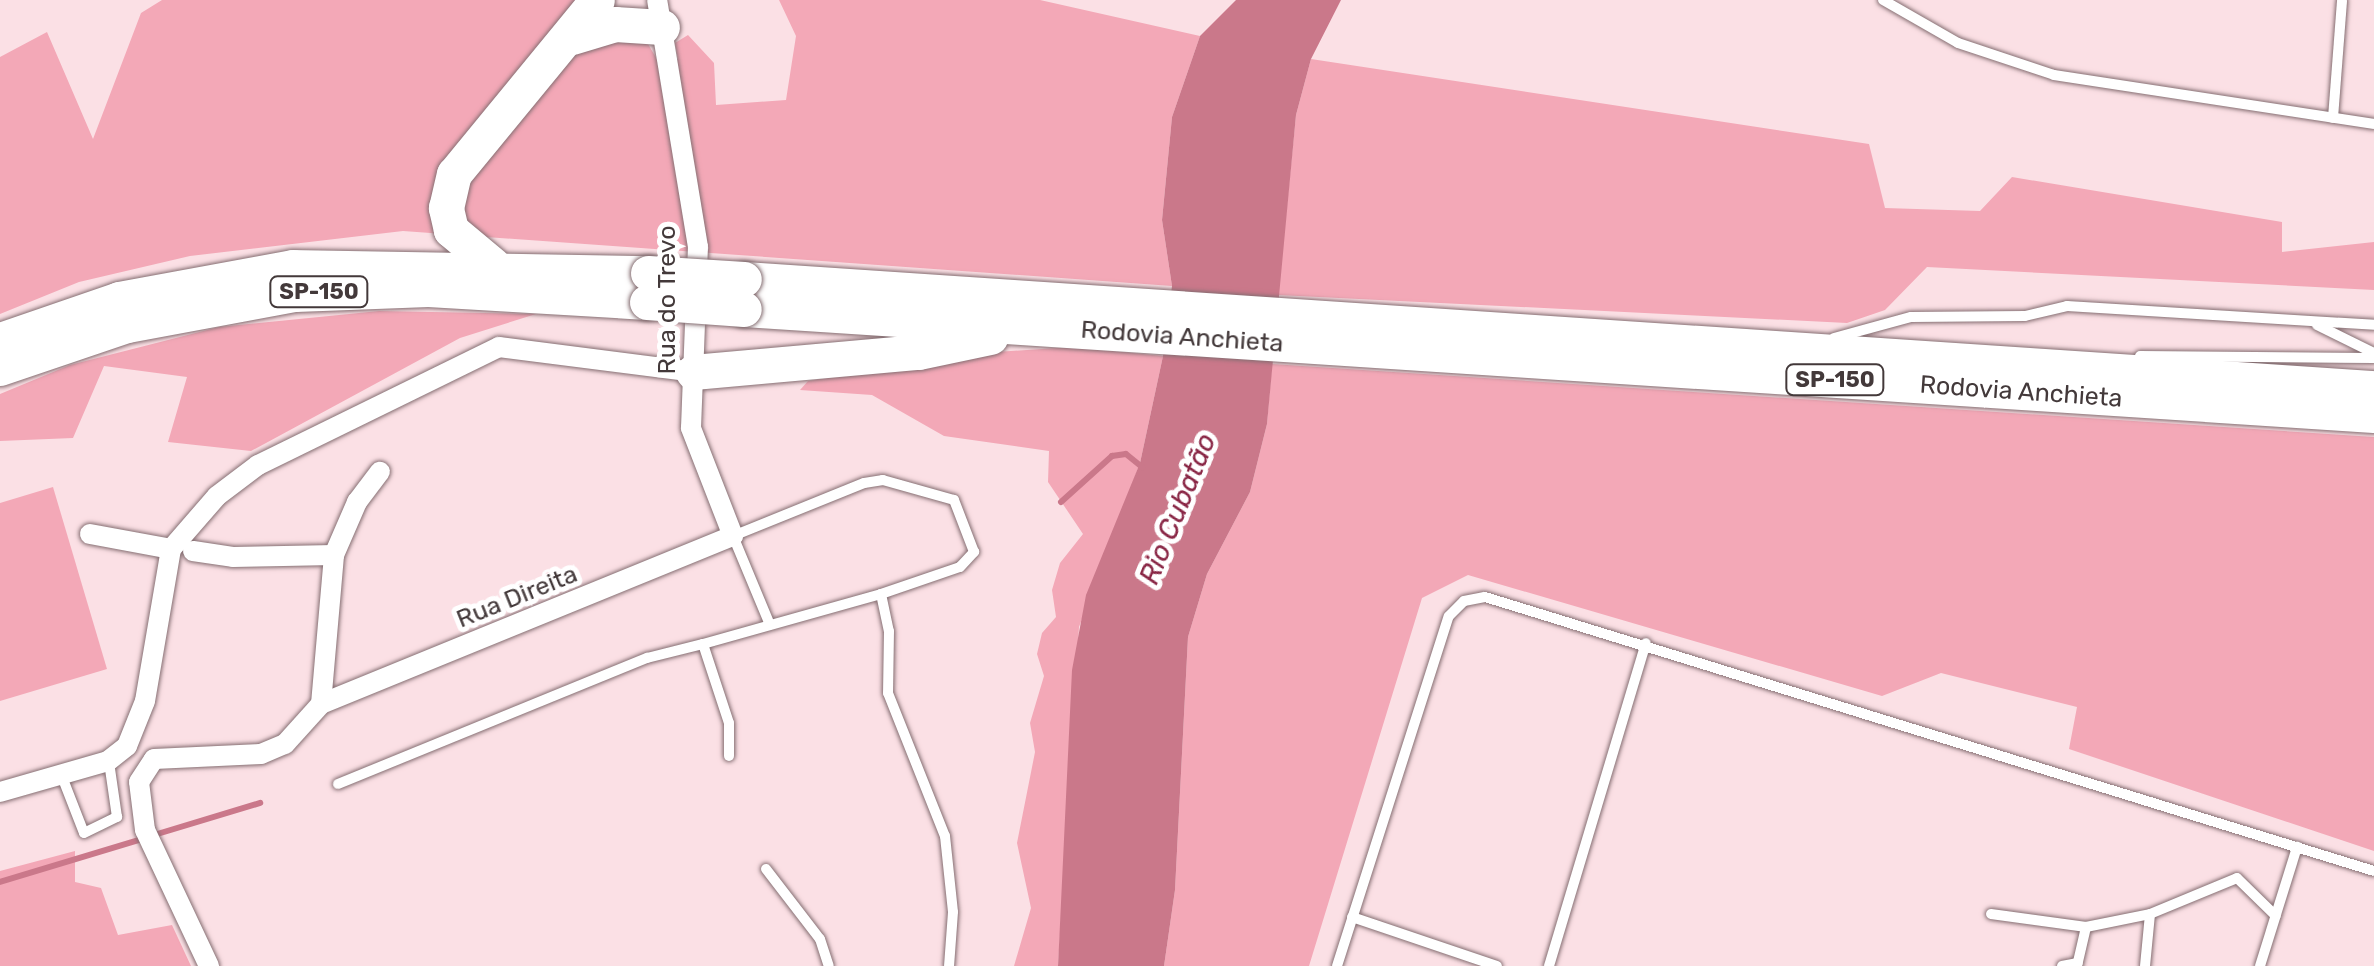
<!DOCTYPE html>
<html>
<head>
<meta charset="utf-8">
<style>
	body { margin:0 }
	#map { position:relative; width:2374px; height:966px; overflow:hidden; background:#fbe0e5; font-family:Rubik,sans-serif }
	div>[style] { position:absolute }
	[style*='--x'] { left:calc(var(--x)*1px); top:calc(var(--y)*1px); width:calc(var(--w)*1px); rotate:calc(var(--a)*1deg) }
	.green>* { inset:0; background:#f3a8b7 }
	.water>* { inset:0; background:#ca788a }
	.stream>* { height:6px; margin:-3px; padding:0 3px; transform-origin:3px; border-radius:3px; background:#ca788a }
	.roads { filter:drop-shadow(0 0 2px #856e72) drop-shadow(0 0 2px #856e72) }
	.lane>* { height:10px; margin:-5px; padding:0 5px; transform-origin:5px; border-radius:5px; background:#fff }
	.street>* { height:20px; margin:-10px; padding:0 10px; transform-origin:10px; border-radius:10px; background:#fff }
	.highway>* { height:35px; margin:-17.5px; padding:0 17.5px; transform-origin:17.5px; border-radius:17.5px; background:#fff }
	.bridges { filter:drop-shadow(0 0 2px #856e72) drop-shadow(0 0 2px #856e72) }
	.highway-bridge>* { height:35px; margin:-17.5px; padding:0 17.5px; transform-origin:17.5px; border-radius:17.5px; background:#fff }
	span { translate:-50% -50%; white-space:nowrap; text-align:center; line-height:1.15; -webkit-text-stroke:10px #fff; paint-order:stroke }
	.shield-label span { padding:2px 8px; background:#fff; border:2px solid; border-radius:8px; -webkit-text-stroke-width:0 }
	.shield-label { font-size:22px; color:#43393a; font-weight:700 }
	.street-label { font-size:25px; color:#43393a }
	.water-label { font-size:28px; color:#892645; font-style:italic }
</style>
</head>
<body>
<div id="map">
	<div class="green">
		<i style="clip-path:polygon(162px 0,584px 0,620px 40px,648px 44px,658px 61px,678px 59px,675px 43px,688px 35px,714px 63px,716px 105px,786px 100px,796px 36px,779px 0,1040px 0,1200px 36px,1172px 117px,1162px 220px,1172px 286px,403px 231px,190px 256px,79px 282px,0 314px,0 57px,47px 32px,93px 139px,141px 13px)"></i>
		<i style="clip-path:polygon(1311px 59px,1869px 144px,1885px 208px,1980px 211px,2012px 177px,2282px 222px,2282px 252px,2374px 242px,2374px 290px,1927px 267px,1885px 310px,1847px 323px,1278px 295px,1296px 115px)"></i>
		<i style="clip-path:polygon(379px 311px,536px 314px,460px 338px,251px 451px,168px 442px,187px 377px,104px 366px,73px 438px,0 441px,0 394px,70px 365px,219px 327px)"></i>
		<i style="clip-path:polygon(1072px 347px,1163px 356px,1140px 463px,1079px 627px,1058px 966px,1014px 966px,1031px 908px,1017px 843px,1035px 752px,1030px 723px,1044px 676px,1037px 654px,1042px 633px,1056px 617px,1052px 590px,1060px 563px,1083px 534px,1048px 482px,1049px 451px,944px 436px,872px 395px,800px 390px,808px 381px,982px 353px)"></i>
		<i style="clip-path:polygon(1272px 364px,2374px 437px,2374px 851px,2069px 749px,2077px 707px,1941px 673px,1882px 696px,1468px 575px,1422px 598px,1309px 966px,1164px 966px,1175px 890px,1188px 637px,1207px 574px,1250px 492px,1267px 424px)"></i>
		<i style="clip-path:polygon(53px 487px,107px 669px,0 701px,0 503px)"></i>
		<i style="clip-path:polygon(75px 851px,75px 882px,101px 888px,118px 935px,172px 925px,191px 966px,0 966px,0 871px)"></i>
	</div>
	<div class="water">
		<i style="clip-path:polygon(1236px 0,1341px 0,1311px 59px,1296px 115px,1267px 424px,1250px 492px,1207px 574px,1188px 637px,1175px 890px,1164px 966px,1058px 966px,1072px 670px,1086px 595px,1140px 463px,1163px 356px,1172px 286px,1162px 220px,1172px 117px,1200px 36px)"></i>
	</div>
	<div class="stream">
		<i style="--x:1061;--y:502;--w:69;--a:-42"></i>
		<i style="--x:1112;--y:456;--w:14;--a:-8"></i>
		<i style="--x:1126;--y:454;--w:21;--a:39"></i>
		<i style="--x:154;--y:835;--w:111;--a:-16.8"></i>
		<i style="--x:0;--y:882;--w:148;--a:-16.8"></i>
	</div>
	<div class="roads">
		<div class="lane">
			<i style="--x:1883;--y:0;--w:86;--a:29.8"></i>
			<i style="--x:1958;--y:43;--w:101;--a:18.4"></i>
			<i style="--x:2054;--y:75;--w:324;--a:8.7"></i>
			<i style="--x:2333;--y:118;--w:118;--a:-85.6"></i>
			<i style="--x:2317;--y:325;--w:64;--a:26.2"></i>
			<i style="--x:1834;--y:338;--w:80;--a:-15.3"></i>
			<i style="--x:1911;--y:317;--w:114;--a:-0.5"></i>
			<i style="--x:2025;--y:316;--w:43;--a:-13.4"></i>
			<i style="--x:2067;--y:306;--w:308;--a:3.5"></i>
			<i style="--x:2140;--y:356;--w:234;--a:0.5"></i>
			<i style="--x:881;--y:594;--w:38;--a:78"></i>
			<i style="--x:889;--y:631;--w:62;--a:90.9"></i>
			<i style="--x:888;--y:693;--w:154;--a:68.3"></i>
			<i style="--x:945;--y:836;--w:76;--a:84"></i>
			<i style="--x:953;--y:912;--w:54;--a:94.2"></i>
			<i style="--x:703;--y:644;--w:83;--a:71.8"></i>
			<i style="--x:729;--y:723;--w:33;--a:90"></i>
			<i style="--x:61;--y:774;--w:63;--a:68.7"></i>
			<i style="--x:84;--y:833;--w:37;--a:-26"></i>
			<i style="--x:117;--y:817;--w:56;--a:-98.3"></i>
			<i style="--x:338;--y:784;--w:334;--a:-22.2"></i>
			<i style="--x:647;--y:658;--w:58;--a:-14"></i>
			<i style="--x:703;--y:644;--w:185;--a:-15.7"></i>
			<i style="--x:881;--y:594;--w:83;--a:-18.9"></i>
			<i style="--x:960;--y:567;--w:21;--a:-47"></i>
			<i style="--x:974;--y:552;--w:56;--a:-111"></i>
			<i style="--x:954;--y:500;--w:74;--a:-164.3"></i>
			<i style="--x:883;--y:480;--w:19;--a:171"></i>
			<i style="--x:864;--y:483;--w:141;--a:158"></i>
			<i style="--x:733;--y:536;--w:96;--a:67.4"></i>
			<i style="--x:766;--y:869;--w:88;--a:52.4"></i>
			<i style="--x:820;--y:939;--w:28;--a:72"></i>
			<i style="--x:1991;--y:914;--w:96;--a:7.8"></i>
			<i style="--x:2086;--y:927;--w:65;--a:-11.5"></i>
			<i style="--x:2150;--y:914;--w:94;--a:-22.5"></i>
			<i style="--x:2237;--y:878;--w:54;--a:44.3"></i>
			<i style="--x:1352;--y:917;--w:153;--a:18.7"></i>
			<i style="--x:1337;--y:966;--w:367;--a:-72.3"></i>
			<i style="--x:1449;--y:616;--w:21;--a:-45"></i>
			<i style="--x:1464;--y:601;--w:21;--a:-11"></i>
			<i style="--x:1485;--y:597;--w:930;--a:17.13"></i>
			<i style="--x:1549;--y:966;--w:337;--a:-73.3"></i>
			<i style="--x:2062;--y:966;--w:16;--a:-11"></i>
			<i style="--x:2077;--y:966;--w:40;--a:-77"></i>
			<i style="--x:2145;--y:966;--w:52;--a:-84.5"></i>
			<i style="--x:2260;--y:966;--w:125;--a:-72.7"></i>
		</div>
		<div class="street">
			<i style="--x:90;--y:534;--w:82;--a:10.5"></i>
			<i style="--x:193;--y:551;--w:40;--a:8.5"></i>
			<i style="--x:233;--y:557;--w:101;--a:-1.1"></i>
			<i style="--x:321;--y:704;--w:445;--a:-22.2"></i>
			<i style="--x:733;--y:536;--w:116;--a:-111.3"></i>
			<i style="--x:691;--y:428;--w:181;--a:-87.8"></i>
			<i style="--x:698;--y:247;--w:250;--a:-99.4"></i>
			<i style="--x:321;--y:704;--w:150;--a:-85"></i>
			<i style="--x:334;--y:555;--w:58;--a:-66.5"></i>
			<i style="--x:357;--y:502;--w:38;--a:-53"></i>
			<i style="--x:0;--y:792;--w:112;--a:-16"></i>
			<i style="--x:108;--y:761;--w:24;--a:-38"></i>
			<i style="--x:127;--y:746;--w:48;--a:-68.2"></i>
			<i style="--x:145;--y:701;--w:154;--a:-80.3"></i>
			<i style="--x:171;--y:549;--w:70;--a:-49"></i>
			<i style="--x:217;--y:496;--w:51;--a:-37.1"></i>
			<i style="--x:258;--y:465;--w:268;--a:-26.1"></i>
			<i style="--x:499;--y:347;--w:196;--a:7.3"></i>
			<i style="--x:209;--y:966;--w:150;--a:-115.2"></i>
			<i style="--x:145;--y:830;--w:48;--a:-97.1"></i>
			<i style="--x:139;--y:782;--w:27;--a:-57"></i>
			<i style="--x:154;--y:759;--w:107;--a:-2.7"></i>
			<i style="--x:261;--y:754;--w:26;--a:-23"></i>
			<i style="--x:285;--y:744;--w:54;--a:-48"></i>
		</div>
		<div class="highway">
			<i style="--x:572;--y:37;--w:45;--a:-16.8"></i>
			<i style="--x:615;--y:24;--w:47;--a:3.7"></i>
			<i style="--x:493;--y:265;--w:55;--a:-140.2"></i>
			<i style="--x:451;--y:230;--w:23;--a:-103"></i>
			<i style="--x:446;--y:208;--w:35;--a:-77"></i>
			<i style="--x:454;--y:174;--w:225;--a:-50.6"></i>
			<i style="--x:744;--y:279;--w:1634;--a:3.83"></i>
			<i style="--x:744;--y:309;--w:1633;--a:3.72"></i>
			<i style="--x:0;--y:340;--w:126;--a:-19"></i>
			<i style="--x:119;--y:299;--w:177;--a:-10.4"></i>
			<i style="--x:293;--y:267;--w:355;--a:1"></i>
			<i style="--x:0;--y:368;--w:134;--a:-18.7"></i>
			<i style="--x:127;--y:325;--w:171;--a:-10.5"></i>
			<i style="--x:295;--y:294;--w:133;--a:-2.2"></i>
			<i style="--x:428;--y:289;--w:219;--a:3.4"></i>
			<i style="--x:693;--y:372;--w:226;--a:-5.1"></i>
			<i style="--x:918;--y:352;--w:74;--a:-11.8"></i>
		</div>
	</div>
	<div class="bridges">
		<div class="highway-bridge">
			<i style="--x:648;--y:273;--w:96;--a:3.6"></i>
			<i style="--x:647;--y:302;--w:97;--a:4.1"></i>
		</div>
	</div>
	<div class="shield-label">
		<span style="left:319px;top:292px">SP-150</span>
		<span style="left:1835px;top:380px">SP-150</span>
	</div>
	<div class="street-label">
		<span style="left:667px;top:300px;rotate:-90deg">Rua do Trevo</span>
		<span style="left:1182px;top:337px;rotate:4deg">Rodovia Anchieta</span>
		<span style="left:2021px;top:392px;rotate:4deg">Rodovia Anchieta</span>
		<span style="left:517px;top:597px;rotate:-22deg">Rua Direita</span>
	</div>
	<div class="water-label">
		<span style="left:1178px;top:509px;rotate:-68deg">Rio Cubatão</span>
	</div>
</div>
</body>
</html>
